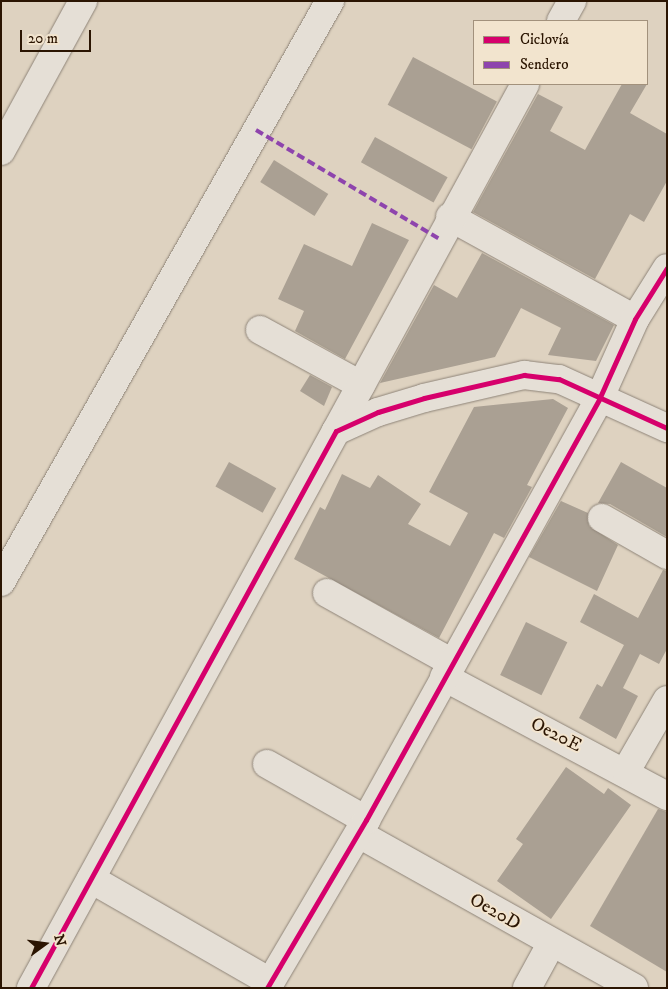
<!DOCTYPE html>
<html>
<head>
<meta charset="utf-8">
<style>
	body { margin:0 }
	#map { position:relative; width:668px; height:989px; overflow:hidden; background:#ded2c0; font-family:"IM FELL DW Pica",serif }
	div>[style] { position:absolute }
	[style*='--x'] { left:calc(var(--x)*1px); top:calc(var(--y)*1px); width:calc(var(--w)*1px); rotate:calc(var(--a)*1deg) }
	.building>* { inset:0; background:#aaa093; transform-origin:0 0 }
	.roads { filter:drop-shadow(0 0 1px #8e8478) drop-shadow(0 0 1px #8e8478) }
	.minor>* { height:28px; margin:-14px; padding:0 14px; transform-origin:14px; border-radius:14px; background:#e5dfd6 }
	.quiet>* { height:4px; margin-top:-2px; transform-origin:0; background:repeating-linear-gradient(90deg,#8e44ad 0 8px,transparent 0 12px) }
	.cycleway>* { height:5px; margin:-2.5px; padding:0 2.5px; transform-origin:2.5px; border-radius:2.5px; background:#d6006c }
	span { translate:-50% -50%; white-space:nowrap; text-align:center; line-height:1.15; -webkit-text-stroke:4px #f2e4ce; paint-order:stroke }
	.street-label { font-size:19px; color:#2b1502 }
	.frame { position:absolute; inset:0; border:2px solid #2b1502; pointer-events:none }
	.legend { position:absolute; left:473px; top:20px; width:175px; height:65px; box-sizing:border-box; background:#f2e4ce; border:1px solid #a2917c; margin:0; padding:6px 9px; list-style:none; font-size:15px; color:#2b1502 }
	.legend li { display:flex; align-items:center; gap:10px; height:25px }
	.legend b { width:25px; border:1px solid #a2917c }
	.north { position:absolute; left:20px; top:919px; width:50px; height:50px; -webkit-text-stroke:4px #f2e4ce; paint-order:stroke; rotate:76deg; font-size:14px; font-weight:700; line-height:20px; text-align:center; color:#2b1502 }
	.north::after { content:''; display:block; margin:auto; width:18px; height:22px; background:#2b1502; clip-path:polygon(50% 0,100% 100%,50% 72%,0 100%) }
	.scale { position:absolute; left:20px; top:30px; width:71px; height:22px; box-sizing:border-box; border:2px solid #2b1502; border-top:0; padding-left:6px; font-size:15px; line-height:18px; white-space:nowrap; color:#2b1502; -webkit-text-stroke:4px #f2e4ce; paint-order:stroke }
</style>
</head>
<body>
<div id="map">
	<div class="building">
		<i style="left:413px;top:57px;width:95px;height:54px;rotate:28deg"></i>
		<i style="clip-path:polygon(622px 84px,647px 84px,630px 113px,667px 134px,667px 181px,644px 222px,630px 214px,595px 279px,473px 212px,538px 94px,563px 107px,550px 131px,585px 150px)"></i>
		<i style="left:375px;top:137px;width:83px;height:29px;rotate:29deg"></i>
		<i style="left:274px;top:160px;width:64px;height:26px;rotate:32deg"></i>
		<i style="clip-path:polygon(372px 223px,409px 240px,345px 359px,295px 331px,304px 311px,278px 299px,304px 244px,352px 266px)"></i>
		<i style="clip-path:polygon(482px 253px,614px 325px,596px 361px,548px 355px,561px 328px,521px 308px,495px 357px,380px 383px,434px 285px,457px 298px)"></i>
		<i style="clip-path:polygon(310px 375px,332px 387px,324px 406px,300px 391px)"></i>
		<i style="clip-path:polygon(553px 399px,568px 408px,527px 485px,532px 487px,504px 538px,494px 533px,439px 638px,294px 559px,320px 507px,325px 510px,342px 474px,370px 488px,378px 475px,421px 504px,408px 524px,450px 546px,468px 513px,429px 492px,474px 407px)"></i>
		<i style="left:229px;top:462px;width:54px;height:28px;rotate:29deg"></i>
		<i style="clip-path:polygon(621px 462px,667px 488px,667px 537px,610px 504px,598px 503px)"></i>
		<i style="clip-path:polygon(561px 501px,588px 513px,589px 526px,618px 545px,597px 591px,529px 557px)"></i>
		<i style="clip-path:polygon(663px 570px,667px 571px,667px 649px,659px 664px,640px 654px,623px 688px,638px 696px,616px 739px,579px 718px,597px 684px,602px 687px,624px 645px,580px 622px,594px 594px,638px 618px)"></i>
		<i style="left:526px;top:622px;width:46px;height:59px;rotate:26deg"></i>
		<i style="clip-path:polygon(566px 767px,604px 794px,608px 788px,631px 805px,551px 919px,497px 881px,523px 844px,516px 839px)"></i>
		<i style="clip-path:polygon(658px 809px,667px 812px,667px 972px,590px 926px)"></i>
	</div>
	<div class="roads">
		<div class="minor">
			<i style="--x:561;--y:21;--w:23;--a:-61"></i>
			<i style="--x:1;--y:151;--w:171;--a:-61.3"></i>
			<i style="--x:450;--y:217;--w:211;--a:28.9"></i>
			<i style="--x:260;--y:330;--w:115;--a:28.6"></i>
			<i style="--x:336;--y:431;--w:395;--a:-61.4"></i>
			<i style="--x:602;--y:518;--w:75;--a:29.6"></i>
			<i style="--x:1;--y:582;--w:668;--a:-60.48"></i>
			<i style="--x:327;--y:593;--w:142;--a:29.1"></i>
			<i style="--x:444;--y:677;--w:253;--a:28.1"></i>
			<i style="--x:267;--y:764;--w:114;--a:29.5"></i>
			<i style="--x:626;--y:771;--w:82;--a:-60"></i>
			<i style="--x:359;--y:834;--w:315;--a:29.2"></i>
			<i style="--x:91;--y:879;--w:207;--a:29.9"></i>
			<i style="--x:31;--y:988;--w:635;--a:-61.3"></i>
			<i style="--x:336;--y:431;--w:46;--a:-24.3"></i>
			<i style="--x:378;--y:412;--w:48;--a:-16.9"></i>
			<i style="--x:424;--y:398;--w:103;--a:-13"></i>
			<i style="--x:524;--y:375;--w:35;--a:7"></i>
			<i style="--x:559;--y:379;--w:119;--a:24.4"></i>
			<i style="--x:267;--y:988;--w:195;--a:-59.5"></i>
			<i style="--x:366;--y:820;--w:483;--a:-61"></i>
			<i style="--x:600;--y:397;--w:85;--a:-65.8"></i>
			<i style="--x:635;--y:319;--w:60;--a:-57.9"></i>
			<i style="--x:527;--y:988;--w:50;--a:-61.4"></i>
		</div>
	</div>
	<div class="quiet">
		<i style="--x:256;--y:130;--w:212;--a:30.7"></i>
	</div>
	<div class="cycleway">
		<i style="--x:31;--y:988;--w:635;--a:-61.3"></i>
		<i style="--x:336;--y:431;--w:46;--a:-24.3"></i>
		<i style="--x:378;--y:412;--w:48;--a:-16.9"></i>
		<i style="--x:424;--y:398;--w:103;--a:-13"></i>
		<i style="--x:524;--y:375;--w:35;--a:7"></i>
		<i style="--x:559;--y:379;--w:119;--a:24.4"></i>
		<i style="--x:267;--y:988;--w:195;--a:-59.5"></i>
		<i style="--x:366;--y:820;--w:483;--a:-61"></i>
		<i style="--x:600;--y:397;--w:85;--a:-65.8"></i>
		<i style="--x:635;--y:319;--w:60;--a:-57.9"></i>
	</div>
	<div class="street-label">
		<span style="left:556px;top:735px;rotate:27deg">Oe20E</span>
		<span style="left:495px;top:912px;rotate:30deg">Oe20D</span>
	</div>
	<div class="frame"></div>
	<ul class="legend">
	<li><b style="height:6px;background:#d6006c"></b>Ciclovía</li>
	<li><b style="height:6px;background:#8e44ad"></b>Sendero</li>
	</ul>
	<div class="north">N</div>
	<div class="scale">20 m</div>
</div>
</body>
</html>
